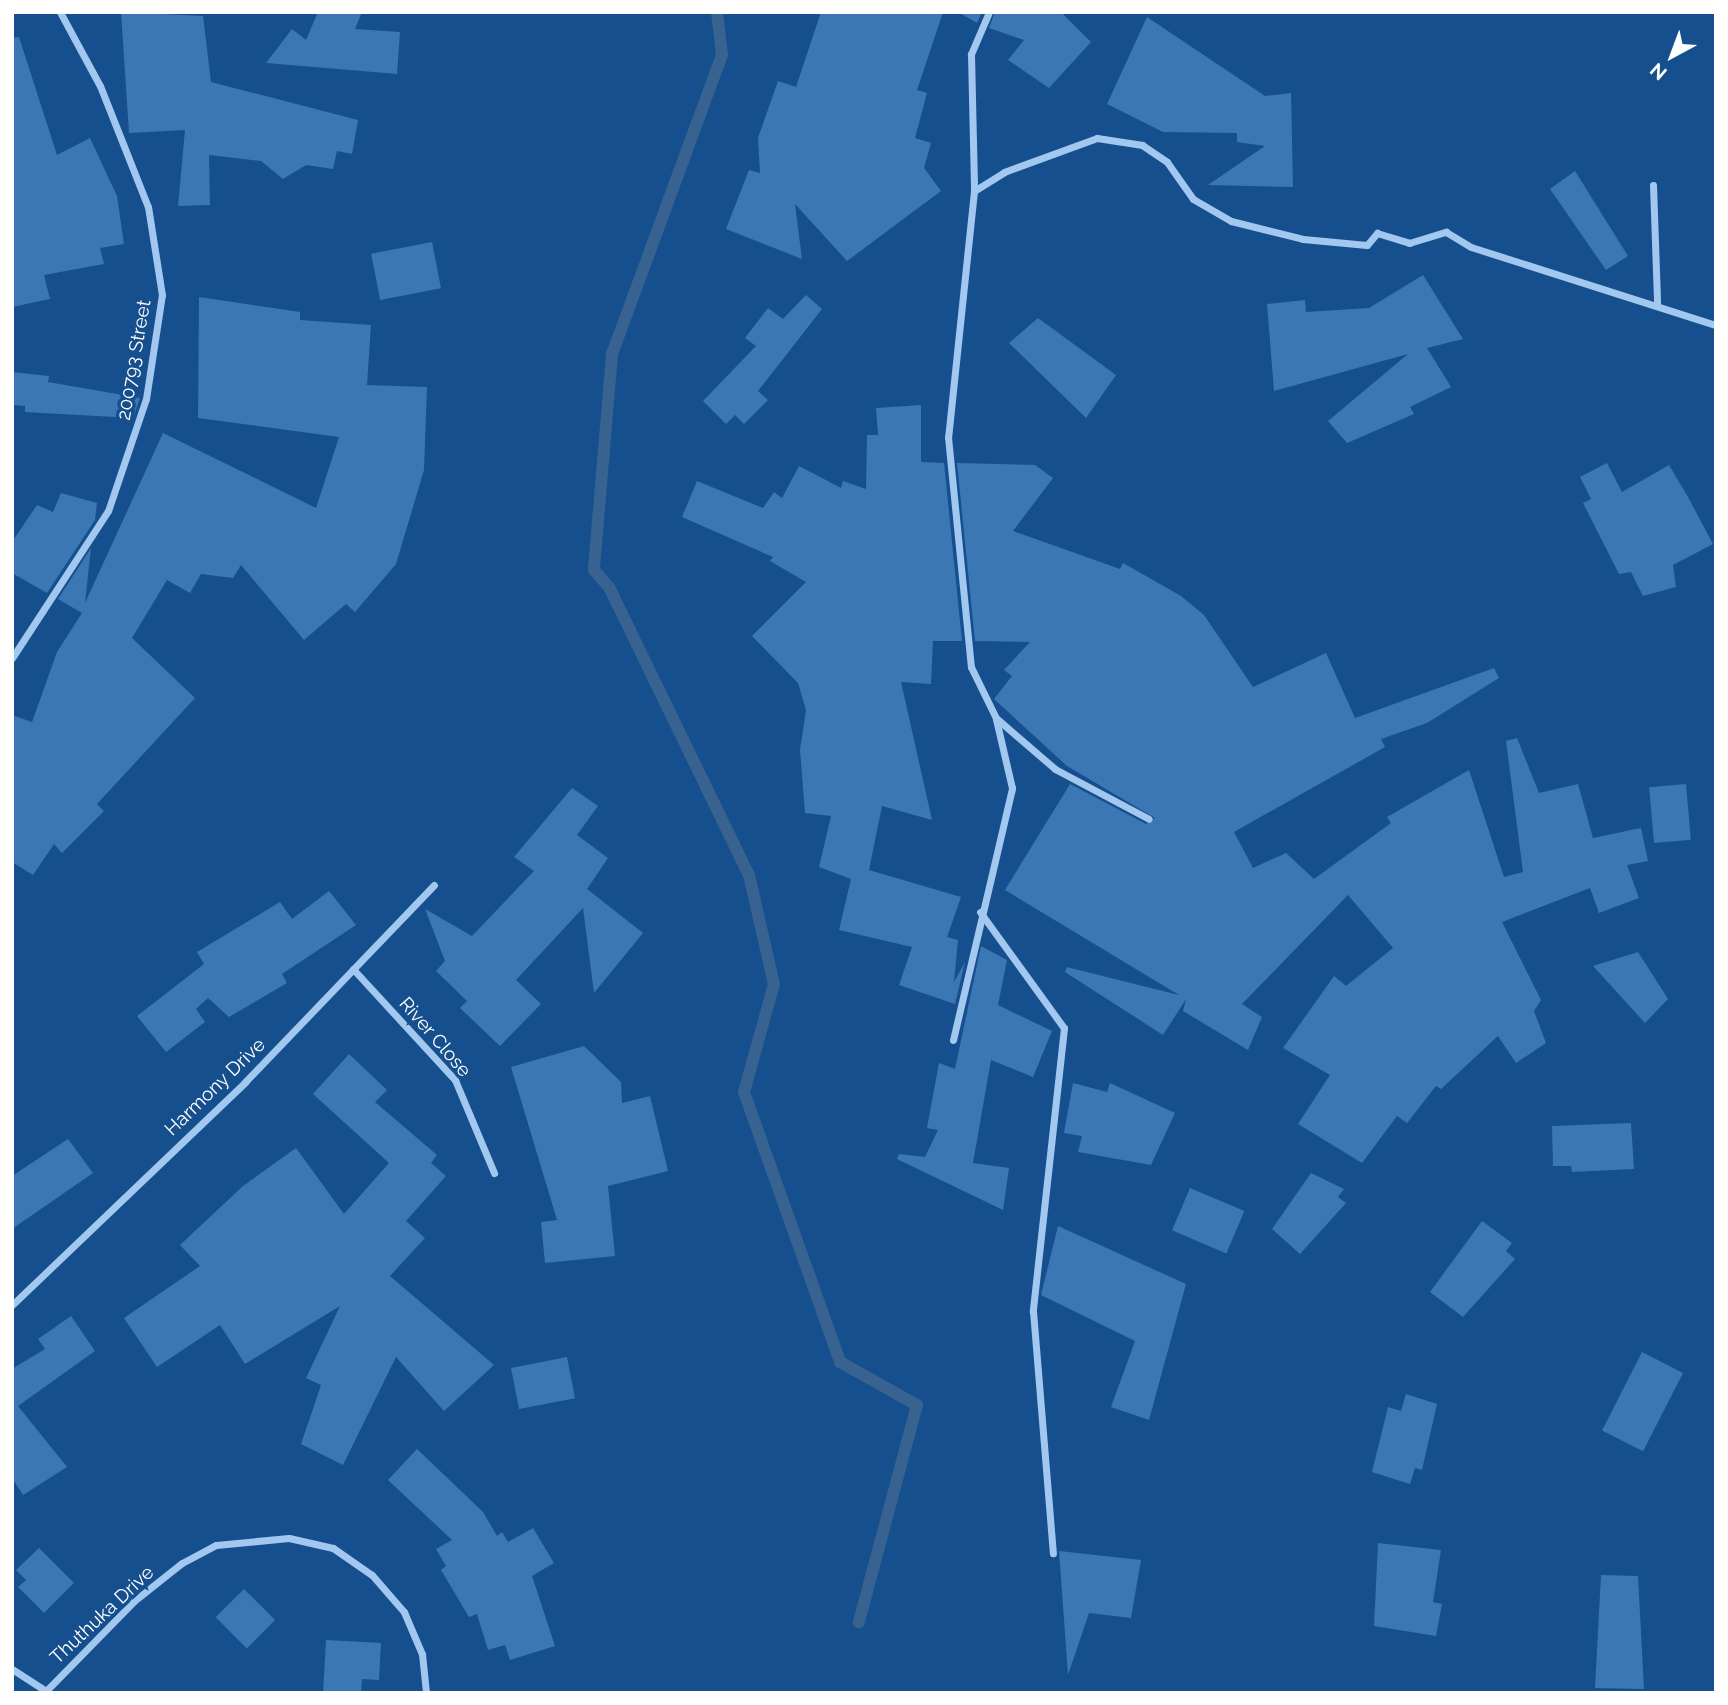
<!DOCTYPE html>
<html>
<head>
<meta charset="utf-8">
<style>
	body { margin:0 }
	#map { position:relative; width:1728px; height:1705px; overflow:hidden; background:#164f8e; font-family:Raleway,sans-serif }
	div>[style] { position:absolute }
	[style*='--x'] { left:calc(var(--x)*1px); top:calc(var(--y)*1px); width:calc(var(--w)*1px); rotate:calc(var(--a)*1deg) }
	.stream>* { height:12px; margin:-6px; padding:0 6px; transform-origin:6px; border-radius:6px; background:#38628f }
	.building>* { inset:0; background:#3b76b5; transform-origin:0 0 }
	.minor>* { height:7px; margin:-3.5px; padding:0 3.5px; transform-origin:3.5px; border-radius:3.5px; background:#a2c8f0 }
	span { translate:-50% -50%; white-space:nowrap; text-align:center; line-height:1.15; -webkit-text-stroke:7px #164f8e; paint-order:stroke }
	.street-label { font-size:19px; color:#fff }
	.frame { position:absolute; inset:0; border:14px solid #fff; pointer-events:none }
	.north { position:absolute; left:1637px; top:21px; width:70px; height:70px; -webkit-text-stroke:5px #164f8e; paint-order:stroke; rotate:221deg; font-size:19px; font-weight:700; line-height:28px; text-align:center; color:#fff }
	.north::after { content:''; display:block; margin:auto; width:24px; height:32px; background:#fff; clip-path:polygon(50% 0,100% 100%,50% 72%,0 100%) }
</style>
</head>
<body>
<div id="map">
	<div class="stream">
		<i style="--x:717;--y:12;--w:43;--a:83.4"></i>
		<i style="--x:722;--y:55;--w:319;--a:110.2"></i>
		<i style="--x:612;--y:354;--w:217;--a:94.8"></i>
		<i style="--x:594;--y:570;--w:23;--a:49"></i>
		<i style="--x:609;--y:587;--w:320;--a:64.1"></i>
		<i style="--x:749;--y:875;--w:112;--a:77.1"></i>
		<i style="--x:774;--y:984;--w:112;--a:105.5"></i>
		<i style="--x:744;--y:1092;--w:287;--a:70.4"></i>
		<i style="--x:840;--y:1362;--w:88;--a:29.2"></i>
		<i style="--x:917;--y:1405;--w:225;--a:105"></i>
	</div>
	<div class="building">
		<i style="clip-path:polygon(121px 12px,203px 16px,211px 82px,358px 120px,352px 154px,337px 151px,333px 169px,306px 165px,283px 179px,261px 161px,209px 155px,210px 205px,178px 206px,185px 130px,129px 133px)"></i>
		<i style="clip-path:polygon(318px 12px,362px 12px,355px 29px,400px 32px,397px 74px,266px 63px,292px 29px,306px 40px)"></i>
		<i style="clip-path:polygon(821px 12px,943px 12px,917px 90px,927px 93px,915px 138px,931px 143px,924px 168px,941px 191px,847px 261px,795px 204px,802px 259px,726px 229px,749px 170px,760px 173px,758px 138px,778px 81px,796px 87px)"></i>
		<i style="clip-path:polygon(958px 12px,982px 12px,977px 23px)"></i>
		<i style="clip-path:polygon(995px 12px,1061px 12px,1091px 42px,1049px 88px,1008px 60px,1024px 40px,989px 28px)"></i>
		<i style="clip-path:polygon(1147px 17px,1265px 96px,1291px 93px,1293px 187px,1208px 185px,1265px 146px,1237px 142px,1237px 133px,1163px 132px,1107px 104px)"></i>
		<i style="clip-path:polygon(19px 37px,57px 155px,90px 138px,117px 196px,124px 244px,100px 248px,104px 264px,44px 275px,50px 299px,12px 307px,12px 38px)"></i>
		<i style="clip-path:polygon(1575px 171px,1628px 256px,1606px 270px,1550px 189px)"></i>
		<i style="left:432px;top:242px;width:47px;height:62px;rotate:79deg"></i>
		<i style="clip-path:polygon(1423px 275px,1463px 339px,1427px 348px,1451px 387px,1410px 407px,1414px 414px,1347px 443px,1328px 421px,1408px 354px,1274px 391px,1267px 304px,1305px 300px,1306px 312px,1369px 308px)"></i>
		<i style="clip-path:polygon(806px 295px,822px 309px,758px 391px,768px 400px,744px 424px,735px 415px,726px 424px,703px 401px,756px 346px,745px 338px,768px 308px,783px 319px)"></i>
		<i style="clip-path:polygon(199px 297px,300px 312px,300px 320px,371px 325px,367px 385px,427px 387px,424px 470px,396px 564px,355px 612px,346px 604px,304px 640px,241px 565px,233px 578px,201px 574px,190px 593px,167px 580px,132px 638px,195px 698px,97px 804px,104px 811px,62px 853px,54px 844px,33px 875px,12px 862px,12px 715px,32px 722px,57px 652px,82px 613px,58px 599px,91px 548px,85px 603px,163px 433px,316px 508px,339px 437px,198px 418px)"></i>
		<i style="clip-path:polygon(1038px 318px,1116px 375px,1086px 418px,1009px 343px)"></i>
		<i style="clip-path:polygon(12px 372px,49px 376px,48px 382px,140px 398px,133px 418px,25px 412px,25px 406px,12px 405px)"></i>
		<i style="clip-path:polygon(921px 405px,921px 462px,944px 463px,962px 641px,933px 641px,931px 684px,901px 682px,932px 820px,882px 806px,869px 870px,961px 897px,947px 937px,958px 940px,954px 982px,965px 962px,955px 1004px,899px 985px,912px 947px,839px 930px,851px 879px,819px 867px,831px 816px,805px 813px,800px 750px,806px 710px,798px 683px,752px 636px,806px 582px,770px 561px,773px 557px,682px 517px,697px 481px,763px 508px,774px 492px,782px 498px,799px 466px,841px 488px,843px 481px,866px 489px,867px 435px,878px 435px,876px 408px)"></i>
		<i style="clip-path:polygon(957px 463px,1035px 465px,1053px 478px,1013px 531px,1120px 569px,1123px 563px,1181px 596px,1204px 615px,1253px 687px,1326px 653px,1355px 718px,1494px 668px,1499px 678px,1427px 723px,1381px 739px,1385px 747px,1234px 832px,1253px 868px,1286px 853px,1314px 879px,1391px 823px,1387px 817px,1469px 770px,1504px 877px,1523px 872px,1506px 741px,1517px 738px,1539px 793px,1578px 784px,1593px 838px,1641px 828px,1648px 861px,1627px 865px,1639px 898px,1599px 913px,1590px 888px,1502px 922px,1541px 1000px,1534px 1011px,1546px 1043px,1516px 1063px,1498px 1036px,1441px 1089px,1436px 1086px,1407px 1123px,1397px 1116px,1362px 1163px,1298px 1124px,1330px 1075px,1283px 1048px,1334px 976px,1346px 986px,1393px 948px,1348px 895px,1242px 1004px,1262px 1017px,1248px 1050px,1183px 1011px,1186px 999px,1163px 1035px,1065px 972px,1067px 967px,1179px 995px,1005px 890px,1070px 784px,1146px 824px,1155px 818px,1067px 766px,994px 699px,1012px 676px,1004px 670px,1030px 642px,975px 641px)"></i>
		<i style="clip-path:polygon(1607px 463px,1622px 492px,1669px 465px,1688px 497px,1713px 544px,1673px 565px,1676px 587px,1643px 596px,1631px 572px,1619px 574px,1583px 503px,1591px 499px,1580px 477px)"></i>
		<i style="clip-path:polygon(61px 493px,97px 503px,95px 520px,47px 593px,12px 573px,12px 542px,37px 505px,53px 512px)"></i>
		<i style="left:1686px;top:784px;width:56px;height:37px;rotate:85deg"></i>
		<i style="clip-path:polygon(572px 788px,598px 806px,577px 835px,608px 858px,587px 889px,643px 933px,594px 993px,583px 908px,516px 980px,541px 1004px,500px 1046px,460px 1008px,467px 1001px,436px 971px,445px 961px,425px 909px,472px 936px,534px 871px,514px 857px)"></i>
		<i style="clip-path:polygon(329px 891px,356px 925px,282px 974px,287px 983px,229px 1017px,208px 998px,196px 1009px,205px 1022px,166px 1052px,137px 1016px,204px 964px,197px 952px,280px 902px,292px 919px)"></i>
		<i style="clip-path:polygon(981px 946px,1007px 960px,998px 1005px,1052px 1031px,1033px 1077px,991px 1060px,973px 1163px,1009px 1168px,1003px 1210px,897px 1159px,899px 1154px,925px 1157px,938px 1130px,927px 1128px,939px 1063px,955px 1069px)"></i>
		<i style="clip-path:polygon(1638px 952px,1668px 999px,1645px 1023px,1593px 966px)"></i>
		<i style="clip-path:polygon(584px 1046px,621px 1082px,622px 1103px,650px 1096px,668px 1171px,608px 1186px,615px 1256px,545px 1263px,541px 1222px,557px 1220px,511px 1067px)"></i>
		<i style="clip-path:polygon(349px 1054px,387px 1090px,375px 1102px,437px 1155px,431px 1163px,446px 1176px,406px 1221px,425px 1238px,390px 1276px,494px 1365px,444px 1411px,396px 1357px,343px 1465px,301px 1444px,321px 1385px,306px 1378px,340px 1306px,245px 1364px,220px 1325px,157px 1367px,124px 1318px,200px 1266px,180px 1245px,243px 1186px,296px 1148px,344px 1214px,389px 1163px,313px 1094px)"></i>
		<i style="clip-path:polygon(1073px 1083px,1107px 1092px,1110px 1083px,1175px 1113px,1151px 1165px,1078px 1152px,1082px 1136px,1064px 1133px)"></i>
		<i style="clip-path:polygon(1631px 1123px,1634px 1169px,1572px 1172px,1571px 1166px,1553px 1166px,1552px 1126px)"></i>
		<i style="clip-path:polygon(68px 1139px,93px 1173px,12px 1229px,12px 1176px)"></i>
		<i style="clip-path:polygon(1311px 1173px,1344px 1189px,1338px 1197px,1346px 1203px,1300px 1254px,1272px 1229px)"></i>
		<i style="left:1190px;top:1188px;width:59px;height:46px;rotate:23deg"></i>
		<i style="clip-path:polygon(1482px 1221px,1512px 1243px,1506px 1251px,1515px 1259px,1463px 1317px,1430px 1292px)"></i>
		<i style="clip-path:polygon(1058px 1226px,1186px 1284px,1149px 1420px,1111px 1407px,1135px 1341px,1041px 1295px)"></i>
		<i style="clip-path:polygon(71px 1316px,95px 1351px,18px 1406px,67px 1467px,23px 1495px,12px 1478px,12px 1369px,45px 1349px,38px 1339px)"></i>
		<i style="left:1642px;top:1352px;width:46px;height:88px;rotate:27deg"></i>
		<i style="left:567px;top:1357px;width:42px;height:57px;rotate:79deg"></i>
		<i style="clip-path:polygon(1406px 1394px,1437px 1404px,1422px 1470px,1415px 1468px,1410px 1484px,1372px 1472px,1388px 1407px,1401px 1411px)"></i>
		<i style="clip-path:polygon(417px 1449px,483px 1512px,497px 1536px,502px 1532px,508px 1542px,533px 1528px,554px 1563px,532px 1576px,555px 1646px,510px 1660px,505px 1645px,488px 1650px,477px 1614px,469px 1617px,441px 1570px,446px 1566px,436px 1549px,452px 1540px,388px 1480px)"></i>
		<i style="clip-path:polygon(1378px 1543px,1441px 1550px,1433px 1602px,1442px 1604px,1436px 1636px,1374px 1626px)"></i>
		<i style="clip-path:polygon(39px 1548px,74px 1583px,44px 1613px,18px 1587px,26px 1580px,16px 1570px)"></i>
		<i style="clip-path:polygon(1059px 1551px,1141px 1560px,1131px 1618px,1089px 1613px,1068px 1675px)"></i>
		<i style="clip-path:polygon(1601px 1575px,1638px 1576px,1644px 1689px,1595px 1688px)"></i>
		<i style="left:244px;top:1589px;width:44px;height:40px;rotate:45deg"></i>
		<i style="clip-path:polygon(326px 1640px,381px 1643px,379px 1680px,362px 1679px,361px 1693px,323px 1693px)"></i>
	</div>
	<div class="minor">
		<i style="--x:989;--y:12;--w:46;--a:113.2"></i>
		<i style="--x:971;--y:54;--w:137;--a:88.7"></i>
		<i style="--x:974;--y:191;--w:247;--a:96"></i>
		<i style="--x:948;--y:437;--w:231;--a:84.3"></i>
		<i style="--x:971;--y:667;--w:57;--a:63.9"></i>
		<i style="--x:996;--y:718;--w:78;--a:40.8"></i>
		<i style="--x:1055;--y:769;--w:106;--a:28"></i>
		<i style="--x:1653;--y:185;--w:117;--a:88"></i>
		<i style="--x:974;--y:191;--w:36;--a:-32"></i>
		<i style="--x:1004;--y:172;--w:99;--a:-20.1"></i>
		<i style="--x:1097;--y:138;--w:46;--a:8.8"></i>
		<i style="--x:1142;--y:145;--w:30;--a:34"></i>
		<i style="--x:1167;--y:162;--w:45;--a:54.9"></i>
		<i style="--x:1193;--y:199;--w:44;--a:30.1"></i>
		<i style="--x:1231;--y:221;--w:74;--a:14"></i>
		<i style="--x:1303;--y:239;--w:64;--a:5.4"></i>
		<i style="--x:1367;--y:245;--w:16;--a:-50"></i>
		<i style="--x:1377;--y:233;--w:34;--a:17"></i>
		<i style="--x:1409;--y:243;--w:39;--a:-17"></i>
		<i style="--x:1446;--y:232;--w:29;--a:31"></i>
		<i style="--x:1471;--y:247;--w:257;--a:17.7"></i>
		<i style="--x:12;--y:658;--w:176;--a:-56.9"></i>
		<i style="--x:108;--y:511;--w:118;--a:-71.3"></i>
		<i style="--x:146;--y:399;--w:105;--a:-81.3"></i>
		<i style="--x:162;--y:295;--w:89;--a:-99"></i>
		<i style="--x:148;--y:207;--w:130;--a:-111.6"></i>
		<i style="--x:100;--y:86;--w:84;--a:-118.4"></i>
		<i style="--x:980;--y:912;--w:143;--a:54.1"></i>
		<i style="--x:1064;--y:1028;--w:285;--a:96.3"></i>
		<i style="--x:1033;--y:1311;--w:243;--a:85.3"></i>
		<i style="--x:353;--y:969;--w:151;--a:47.4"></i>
		<i style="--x:455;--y:1080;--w:101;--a:67.2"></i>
		<i style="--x:953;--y:1040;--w:259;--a:-76.8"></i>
		<i style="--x:1012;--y:788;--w:71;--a:-103.1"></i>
		<i style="--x:12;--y:1305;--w:323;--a:-43.7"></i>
		<i style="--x:245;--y:1082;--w:273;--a:-46.2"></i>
		<i style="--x:12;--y:1669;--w:40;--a:32.9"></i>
		<i style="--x:44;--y:1693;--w:129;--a:-45.6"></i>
		<i style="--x:134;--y:1601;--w:61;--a:-38.4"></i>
		<i style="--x:182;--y:1563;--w:38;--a:-28"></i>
		<i style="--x:216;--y:1545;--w:73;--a:-5.5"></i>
		<i style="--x:289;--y:1538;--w:45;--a:12.8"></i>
		<i style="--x:333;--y:1548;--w:47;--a:34.7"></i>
		<i style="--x:372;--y:1575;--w:49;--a:49.1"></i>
		<i style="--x:404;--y:1612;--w:46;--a:66.8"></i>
		<i style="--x:422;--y:1654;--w:39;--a:84"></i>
	</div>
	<div class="street-label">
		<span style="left:134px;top:360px;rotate:-80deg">200793 Street</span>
		<span style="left:435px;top:1037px;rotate:49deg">River Close</span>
		<span style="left:215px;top:1087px;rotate:-44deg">Harmony Drive</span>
		<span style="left:102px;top:1615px;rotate:-43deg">Thuthuka Drive</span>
	</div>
	<div class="frame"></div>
	<div class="north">N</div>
</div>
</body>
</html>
